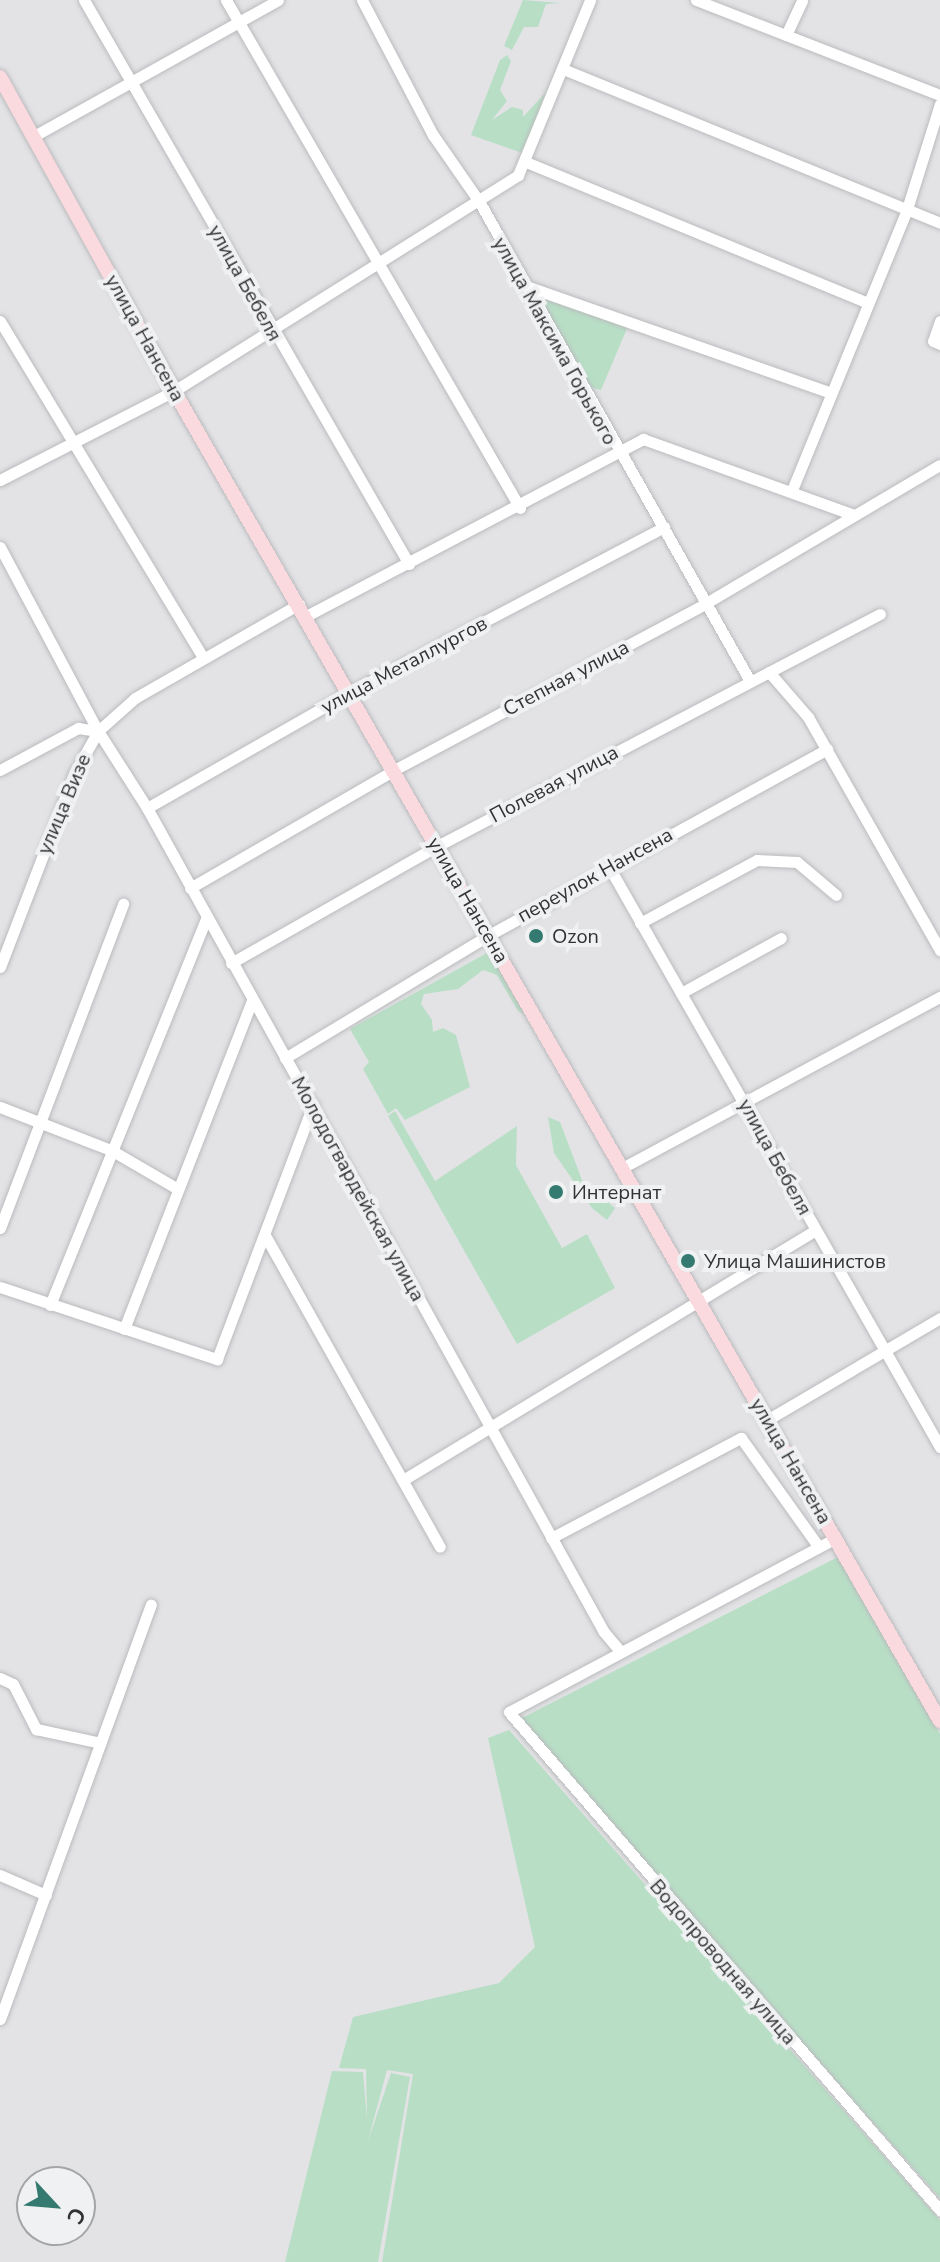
<!DOCTYPE html>
<html>
<head>
<meta charset="utf-8">
<style>
	body { margin:0 }
	#map { position:relative; width:940px; height:2262px; overflow:hidden; background:#e3e3e6; font-family:"Nunito Sans",sans-serif }
	div>[style] { position:absolute }
	[style*='--x'] { left:calc(var(--x)*1px); top:calc(var(--y)*1px); width:calc(var(--w)*1px); rotate:calc(var(--a)*1deg) }
	.green>* { inset:0; background:#b8dfc6 }
	.roads { filter:drop-shadow(0 0 2px #babbbd) drop-shadow(0 0 2px #babbbd) }
	.minor>* { height:11px; margin:-5.5px; padding:0 5.5px; transform-origin:5.5px; border-radius:5.5px; background:#fff }
	.major>* { height:14px; margin:-7px; padding:0 7px; transform-origin:7px; border-radius:7px; background:#fadadf }
	.dots>* { width:22px; height:22px; translate:-50% -50%; box-sizing:border-box; border:4px solid #f0f1f3; border-radius:50% }
	span { translate:-50% -50%; white-space:nowrap; text-align:center; line-height:1.15; -webkit-text-stroke:8px #f0f1f3; paint-order:stroke }
	.street-label { font-size:20px; color:#333334 }
	.poi-label { font-size:20px; color:#333334 }
	.left { translate:0 -50%; text-align:left }
	.north { position:absolute; left:16px; top:2166px; width:80px; height:80px; box-sizing:border-box; background:#f0f1f3; border:2px solid #a4a5a7; border-radius:50%; rotate:116deg; font-size:22px; font-weight:700; line-height:32px; text-align:center; color:#333334 }
	.north::after { content:''; display:block; margin:auto; width:28px; height:36px; background:#357a70; clip-path:polygon(50% 0,100% 100%,50% 72%,0 100%) }
</style>
</head>
<body>
<div id="map">
	<div class="green">
		<i style="clip-path:polygon(523px 0,561px 3px,546px 4px,538px 27px,524px 27px,512px 50px,504px 46px)"></i>
		<i style="clip-path:polygon(507px 55px,511px 61px,500px 90px,507px 101px,492px 120px,512px 107px,523px 110px,523px 117px,546px 92px,525px 154px,471px 135px,500px 60px)"></i>
		<i style="clip-path:polygon(535px 294px,628px 326px,601px 390px,589px 387px)"></i>
		<i style="clip-path:polygon(494px 949px,534px 1021px,518px 1011px,497px 975px,483px 970px,458px 989px,424px 994px,421px 1004px,432px 1020px,433px 1032px,443px 1028px,456px 1035px,470px 1087px,405px 1120px,396px 1108px,388px 1114px,363px 1069px,369px 1062px,350px 1029px)"></i>
		<i style="clip-path:polygon(395px 1111px,435px 1181px,517px 1126px,516px 1165px,562px 1248px,587px 1234px,615px 1288px,517px 1344px,388px 1116px)"></i>
		<i style="clip-path:polygon(548px 1117px,560px 1122px,582px 1180px,615px 1208px,607px 1220px,592px 1208px,554px 1153px)"></i>
		<i style="clip-path:polygon(838px 1557px,940px 1734px,940px 2198px,516px 1721px)"></i>
		<i style="clip-path:polygon(509px 1730px,940px 2220px,940px 2262px,382px 2262px,413px 2074px,387px 2070px,368px 2141px,391px 2073px,410px 2077px,378px 2262px,285px 2262px,332px 2071px,363px 2072px,367px 2120px,366px 2069px,339px 2068px,353px 2017px,499px 1983px,535px 1947px,488px 1738px)"></i>
	</div>
	<div class="roads">
		<div class="minor">
			<i style="--x:84;--y:0;--w:651;--a:60.05"></i>
			<i style="--x:226;--y:0;--w:587;--a:59.94"></i>
			<i style="--x:362;--y:0;--w:153;--a:62.3"></i>
			<i style="--x:433;--y:135;--w:83;--a:55.3"></i>
			<i style="--x:480;--y:203;--w:549;--a:60.54"></i>
			<i style="--x:696;--y:0;--w:262;--a:21.3"></i>
			<i style="--x:786;--y:35;--w:38;--a:-65"></i>
			<i style="--x:563;--y:69;--w:407;--a:22.2"></i>
			<i style="--x:34;--y:136;--w:279;--a:-29.1"></i>
			<i style="--x:526;--y:162;--w:370;--a:22.4"></i>
			<i style="--x:523;--y:285;--w:326;--a:19.3"></i>
			<i style="--x:0;--y:321;--w:393;--a:58.9"></i>
			<i style="--x:940;--y:321;--w:21;--a:109"></i>
			<i style="--x:933;--y:341;--w:8;--a:23"></i>
			<i style="--x:0;--y:480;--w:195;--a:-27.1"></i>
			<i style="--x:174;--y:391;--w:406;--a:-32.1"></i>
			<i style="--x:518;--y:175;--w:189;--a:-67.6"></i>
			<i style="--x:792;--y:490;--w:304;--a:-67.7"></i>
			<i style="--x:907;--y:209;--w:110;--a:-72.6"></i>
			<i style="--x:0;--y:547;--w:203;--a:62"></i>
			<i style="--x:306;--y:616;--w:381;--a:-27.7"></i>
			<i style="--x:643;--y:439;--w:224;--a:19.8"></i>
			<i style="--x:769;--y:672;--w:60;--a:49.1"></i>
			<i style="--x:808;--y:717;--w:268;--a:60.5"></i>
			<i style="--x:0;--y:770;--w:89;--a:-28.3"></i>
			<i style="--x:78;--y:728;--w:20;--a:9"></i>
			<i style="--x:98;--y:731;--w:91;--a:57.5"></i>
			<i style="--x:147;--y:808;--w:942;--a:60.99"></i>
			<i style="--x:604;--y:1632;--w:25;--a:50"></i>
			<i style="--x:147;--y:808;--w:234;--a:-29.7"></i>
			<i style="--x:350;--y:692;--w:355;--a:-27.7"></i>
			<i style="--x:609;--y:867;--w:668;--a:60.29"></i>
			<i style="--x:190;--y:888;--w:236;--a:-30"></i>
			<i style="--x:394;--y:770;--w:356;--a:-28.1"></i>
			<i style="--x:708;--y:602;--w:269;--a:-30.6"></i>
			<i style="--x:640;--y:923;--w:133;--a:-28.3"></i>
			<i style="--x:757;--y:860;--w:40;--a:2.9"></i>
			<i style="--x:797;--y:862;--w:51;--a:40.2"></i>
			<i style="--x:231;--y:963;--w:237;--a:-29.6"></i>
			<i style="--x:437;--y:846;--w:500;--a:-27.64"></i>
			<i style="--x:0;--y:967;--w:207;--a:-69"></i>
			<i style="--x:74;--y:774;--w:49;--a:-60.8"></i>
			<i style="--x:98;--y:731;--w:50;--a:-41.7"></i>
			<i style="--x:135;--y:698;--w:189;--a:-29.8"></i>
			<i style="--x:681;--y:993;--w:114;--a:-28.8"></i>
			<i style="--x:285;--y:1058;--w:238;--a:-31.1"></i>
			<i style="--x:489;--y:935;--w:386;--a:-28.8"></i>
			<i style="--x:0;--y:1107;--w:119;--a:21.2"></i>
			<i style="--x:111;--y:1150;--w:75;--a:30.3"></i>
			<i style="--x:622;--y:1168;--w:361;--a:-28.3"></i>
			<i style="--x:0;--y:1228;--w:347;--a:-69.2"></i>
			<i style="--x:266;--y:1237;--w:355;--a:60.7"></i>
			<i style="--x:0;--y:1287;--w:229;--a:18.4"></i>
			<i style="--x:217;--y:1359;--w:272;--a:-69.3"></i>
			<i style="--x:50;--y:1305;--w:417;--a:-68"></i>
			<i style="--x:124;--y:1329;--w:353;--a:-68.7"></i>
			<i style="--x:767;--y:1420;--w:201;--a:-30.5"></i>
			<i style="--x:403;--y:1480;--w:482;--a:-31.2"></i>
			<i style="--x:551;--y:1538;--w:215;--a:-27.8"></i>
			<i style="--x:741;--y:1438;--w:133;--a:54.5"></i>
			<i style="--x:836;--y:1538;--w:370;--a:152"></i>
			<i style="--x:509;--y:1712;--w:659;--a:49.13"></i>
			<i style="--x:0;--y:1678;--w:14;--a:25"></i>
			<i style="--x:13;--y:1684;--w:51;--a:62.9"></i>
			<i style="--x:36;--y:1729;--w:66;--a:12.2"></i>
			<i style="--x:0;--y:1875;--w:50;--a:23.5"></i>
			<i style="--x:0;--y:2019;--w:441;--a:-70"></i>
		</div>
		<div class="major">
			<i style="--x:0;--y:77;--w:359;--a:61"></i>
			<i style="--x:174;--y:391;--w:1535;--a:60.06"></i>
		</div>
	</div>
	<div class="dots">
		<i style="left:536px;top:936px;background:#357a70"></i>
		<i style="left:556px;top:1192px;background:#357a70"></i>
		<i style="left:688px;top:1261px;background:#357a70"></i>
	</div>
	<div class="street-label">
		<span style="left:245px;top:283px;rotate:61deg">улица Бебеля</span>
		<span style="left:145px;top:338px;rotate:61deg">улица Нансена</span>
		<span style="left:555px;top:341px;rotate:61deg">улица Максима Горького</span>
		<span style="left:404px;top:665px;rotate:-28deg">улица Металлургов</span>
		<span style="left:566px;top:678px;rotate:-28deg">Степная улица</span>
		<span style="left:554px;top:784px;rotate:-28deg">Полевая улица</span>
		<span style="left:64px;top:804px;rotate:-67deg">улица Визе</span>
		<span style="left:595px;top:875px;rotate:-29deg">переулок Нансена</span>
		<span style="left:468px;top:900px;rotate:60deg">улица Нансена</span>
		<span style="left:775px;top:1157px;rotate:61deg">улица Бебеля</span>
		<span style="left:358px;top:1189px;rotate:61deg">Молодогвардейская улица</span>
		<span style="left:791px;top:1461px;rotate:60deg">улица Нансена</span>
		<span style="left:723px;top:1962px;rotate:49deg">Водопроводная улица</span>
	</div>
	<div class="poi-label">
		<span class="left" style="left:552px;top:936px">Ozon</span>
		<span class="left" style="left:572px;top:1192px">Интернат</span>
		<span class="left" style="left:704px;top:1261px">Улица Машинистов</span>
	</div>
	<div class="north">С</div>
</div>
</body>
</html>
